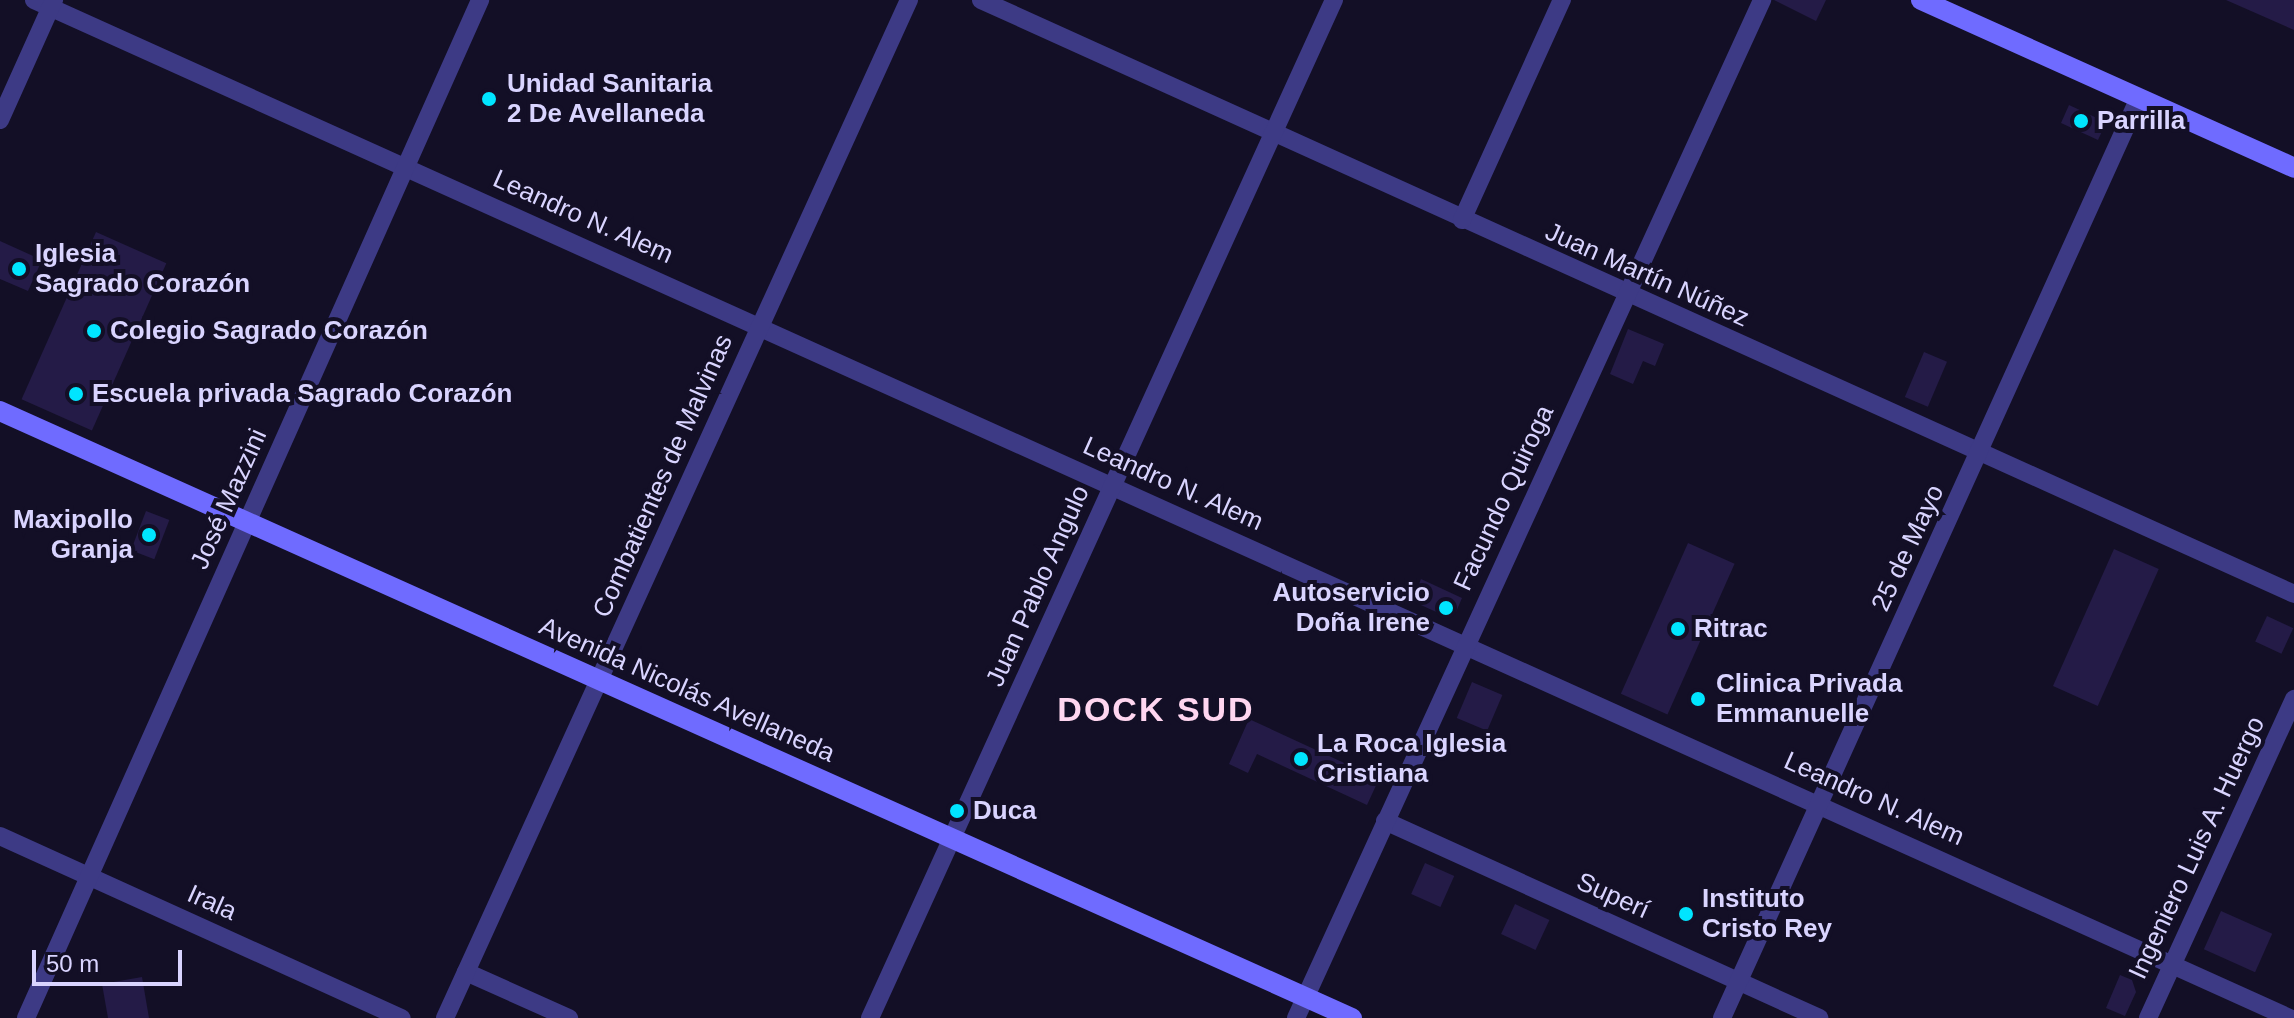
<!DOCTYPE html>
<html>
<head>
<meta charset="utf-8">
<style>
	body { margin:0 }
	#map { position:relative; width:2294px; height:1018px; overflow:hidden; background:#130f26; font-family:Helvetica,sans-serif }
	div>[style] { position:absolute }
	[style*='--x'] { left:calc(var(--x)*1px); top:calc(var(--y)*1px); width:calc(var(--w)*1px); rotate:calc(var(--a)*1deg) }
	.building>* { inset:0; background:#241b47; transform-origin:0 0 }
	.street>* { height:18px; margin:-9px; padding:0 9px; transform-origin:9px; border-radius:9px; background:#3d3a85 }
	.secondary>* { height:20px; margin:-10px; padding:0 10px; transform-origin:10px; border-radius:10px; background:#6f6bff }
	.dots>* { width:22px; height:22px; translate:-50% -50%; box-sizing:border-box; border:4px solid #130f26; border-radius:50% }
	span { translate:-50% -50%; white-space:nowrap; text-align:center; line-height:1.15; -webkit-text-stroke:8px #130f26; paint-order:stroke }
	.poi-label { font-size:26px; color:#d9d4ff; font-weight:700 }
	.left { translate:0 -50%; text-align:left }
	.right { translate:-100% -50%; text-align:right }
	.street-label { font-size:26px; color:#d9d4ff }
	.district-label { font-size:34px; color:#ffd6f0; font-weight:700; letter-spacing:2px }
	.scale { position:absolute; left:32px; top:950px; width:150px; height:36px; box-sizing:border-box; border:4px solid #d9d4ff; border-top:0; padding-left:10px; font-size:24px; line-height:28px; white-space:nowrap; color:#d9d4ff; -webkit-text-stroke:6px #130f26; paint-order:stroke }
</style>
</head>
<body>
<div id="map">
	<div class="building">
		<i style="clip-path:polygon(1774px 0,1826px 0,1816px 21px)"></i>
		<i style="clip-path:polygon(2226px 0,2294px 0,2294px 30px)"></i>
		<i style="clip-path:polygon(2069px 105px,2099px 119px,2104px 127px,2098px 140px,2061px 123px)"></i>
		<i style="left:96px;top:232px;width:77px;height:183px;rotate:24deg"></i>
		<i style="clip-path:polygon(0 241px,42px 260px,28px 291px,0 279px)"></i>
		<i style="clip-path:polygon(1628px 329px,1664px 344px,1655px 366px,1643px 361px,1633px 384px,1610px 374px)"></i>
		<i style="left:1924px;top:352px;width:25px;height:49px;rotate:23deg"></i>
		<i style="left:146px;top:511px;width:25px;height:42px;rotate:21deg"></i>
		<i style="left:1688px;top:543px;width:51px;height:165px;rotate:24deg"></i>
		<i style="left:2114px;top:549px;width:49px;height:150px;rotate:24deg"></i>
		<i style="clip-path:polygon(1421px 579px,1462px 598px,1456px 612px,1443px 615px,1412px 601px)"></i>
		<i style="left:2267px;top:616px;width:29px;height:28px;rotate:25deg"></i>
		<i style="left:1472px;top:682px;width:33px;height:39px;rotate:23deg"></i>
		<i style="clip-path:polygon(1249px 719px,1379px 779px,1367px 805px,1257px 754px,1248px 773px,1229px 764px)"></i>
		<i style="left:1425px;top:863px;width:32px;height:34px;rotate:24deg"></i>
		<i style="left:1515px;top:904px;width:38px;height:33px;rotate:25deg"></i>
		<i style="left:2221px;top:911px;width:56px;height:42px;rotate:24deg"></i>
		<i style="clip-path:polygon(2120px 975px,2132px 980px,2136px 992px,2125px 1016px,2106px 1008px)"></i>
		<i style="clip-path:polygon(142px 977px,149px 1018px,108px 1018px,102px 984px)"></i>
	</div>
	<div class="street">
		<i style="--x:34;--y:0;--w:2475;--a:24.29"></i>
		<i style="--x:981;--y:0;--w:1441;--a:24.34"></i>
		<i style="--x:0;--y:120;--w:132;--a:-65.8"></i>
		<i style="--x:1462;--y:220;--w:242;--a:-65.6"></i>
		<i style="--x:1385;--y:821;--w:477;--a:24.4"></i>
		<i style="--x:0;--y:836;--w:441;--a:24.4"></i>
		<i style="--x:466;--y:972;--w:113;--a:24.1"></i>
		<i style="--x:26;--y:1018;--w:1115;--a:-65.96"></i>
		<i style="--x:445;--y:1018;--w:1119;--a:-65.5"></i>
		<i style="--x:870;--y:1018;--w:1119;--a:-65.5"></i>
		<i style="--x:1296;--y:1018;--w:1120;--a:-65.4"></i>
		<i style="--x:1722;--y:1018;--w:1010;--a:-65.62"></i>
		<i style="--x:2148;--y:1018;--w:351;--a:-65.4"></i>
	</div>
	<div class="secondary">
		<i style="--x:1921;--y:0;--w:409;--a:24.2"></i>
		<i style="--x:0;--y:411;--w:1482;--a:24.18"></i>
	</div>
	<div class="dots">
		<i style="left:489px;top:99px;background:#00e5ff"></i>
		<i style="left:2081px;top:121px;background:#00e5ff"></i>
		<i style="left:19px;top:269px;background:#00e5ff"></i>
		<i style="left:94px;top:331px;background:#00e5ff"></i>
		<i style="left:76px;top:394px;background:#00e5ff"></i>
		<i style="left:149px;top:535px;background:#00e5ff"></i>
		<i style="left:1446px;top:608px;background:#00e5ff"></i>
		<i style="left:1678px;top:629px;background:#00e5ff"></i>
		<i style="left:1698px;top:699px;background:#00e5ff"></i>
		<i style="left:1301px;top:759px;background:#00e5ff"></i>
		<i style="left:957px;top:811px;background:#00e5ff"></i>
		<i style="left:1686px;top:914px;background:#00e5ff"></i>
	</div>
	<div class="poi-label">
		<span class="left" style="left:507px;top:99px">Unidad Sanitaria<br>2 De Avellaneda</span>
		<span class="left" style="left:2097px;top:121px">Parrilla</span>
		<span class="left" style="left:35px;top:269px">Iglesia<br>Sagrado Corazón</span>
		<span class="left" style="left:110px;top:331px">Colegio Sagrado Corazón</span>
		<span class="left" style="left:92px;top:394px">Escuela privada Sagrado Corazón</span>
		<span class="right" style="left:133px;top:535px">Maxipollo<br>Granja</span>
		<span class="right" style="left:1430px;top:608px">Autoservicio<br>Doña Irene</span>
		<span class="left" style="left:1694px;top:629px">Ritrac</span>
		<span class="left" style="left:1716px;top:699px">Clinica Privada<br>Emmanuelle</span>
		<span class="left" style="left:1317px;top:759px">La Roca Iglesia<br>Cristiana</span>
		<span class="left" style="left:973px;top:811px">Duca</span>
		<span class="left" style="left:1702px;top:914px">Instituto<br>Cristo Rey</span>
	</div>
	<div class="street-label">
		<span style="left:583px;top:217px;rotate:24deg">Leandro N. Alem</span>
		<span style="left:1647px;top:275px;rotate:24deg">Juan Martín Núñez</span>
		<span style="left:663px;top:476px;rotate:-66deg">Combatientes de Malvinas</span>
		<span style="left:1173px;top:484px;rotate:24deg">Leandro N. Alem</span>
		<span style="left:1504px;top:498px;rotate:-65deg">Facundo Quiroga</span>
		<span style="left:229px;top:499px;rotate:-66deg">José Mazzini</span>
		<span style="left:1908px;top:548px;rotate:-65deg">25 de Mayo</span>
		<span style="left:1038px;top:586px;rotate:-66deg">Juan Pablo Angulo</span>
		<span style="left:687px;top:690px;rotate:24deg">Avenida Nicolás Avellaneda</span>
		<span style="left:1874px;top:799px;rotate:24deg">Leandro N. Alem</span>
		<span style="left:2197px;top:848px;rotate:-65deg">Ingeniero Luis A. Huergo</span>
		<span style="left:1613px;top:896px;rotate:24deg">Superí</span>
		<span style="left:212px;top:903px;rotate:24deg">Irala</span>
	</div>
	<div class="district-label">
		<span style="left:1156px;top:710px">DOCK SUD</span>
	</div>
	<div class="scale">50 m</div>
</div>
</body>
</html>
